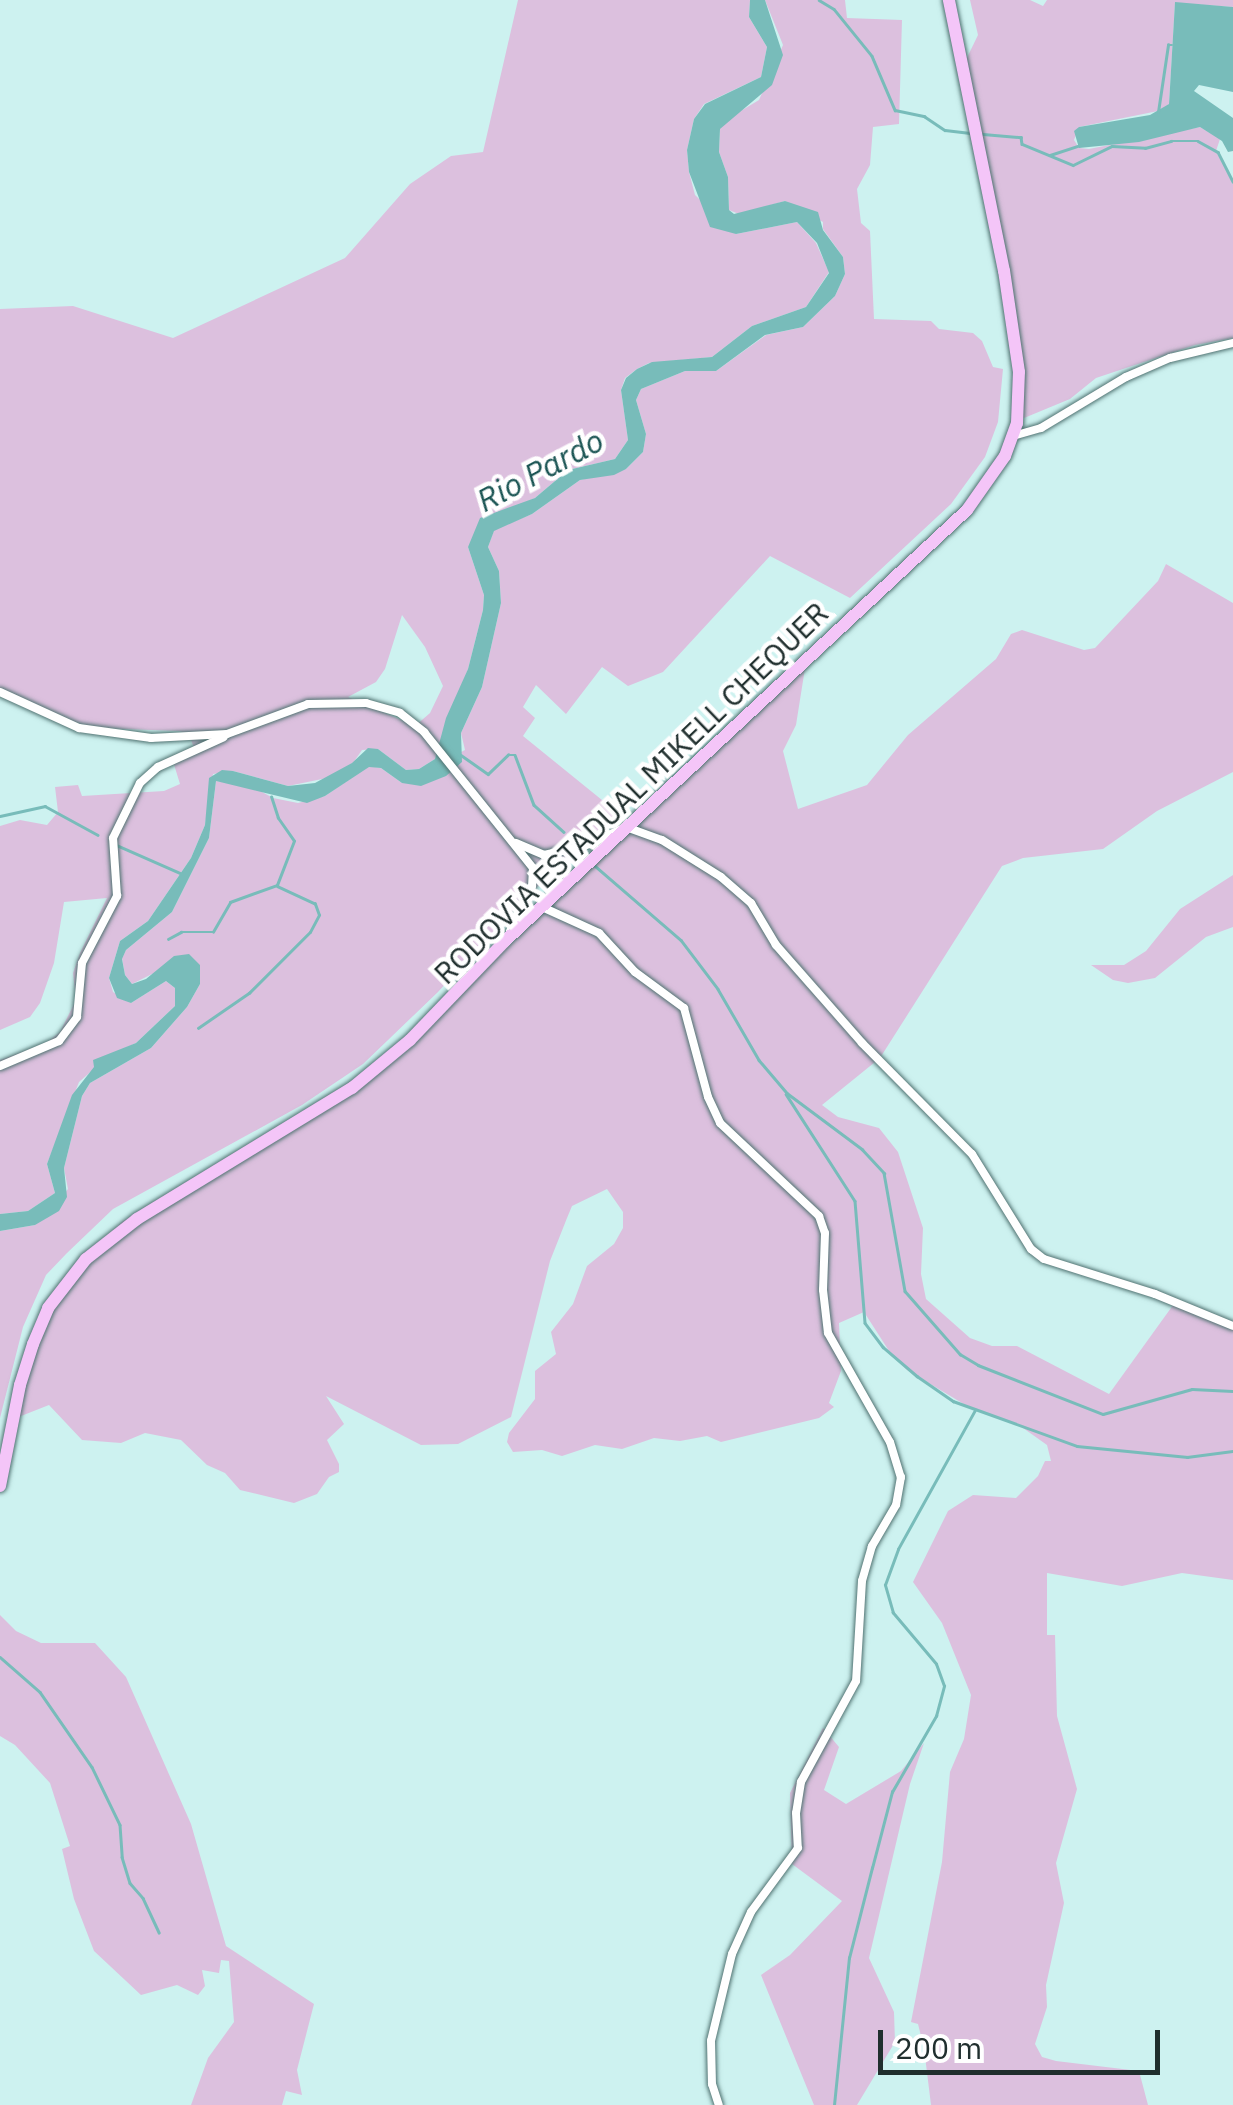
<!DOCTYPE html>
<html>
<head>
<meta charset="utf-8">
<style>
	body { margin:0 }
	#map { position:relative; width:1233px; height:2105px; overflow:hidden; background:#cdf2f0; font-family:"IBM Plex Sans",sans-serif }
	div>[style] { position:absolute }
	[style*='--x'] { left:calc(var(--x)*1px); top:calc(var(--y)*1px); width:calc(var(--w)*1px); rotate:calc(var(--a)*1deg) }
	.green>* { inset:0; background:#dcc0de }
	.water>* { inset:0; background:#78bcba }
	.stream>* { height:2.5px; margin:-1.25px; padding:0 1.25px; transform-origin:1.25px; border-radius:1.25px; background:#78bcba }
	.roads { filter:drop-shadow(0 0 2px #507271) drop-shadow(0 0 2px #507271) }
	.minor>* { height:8px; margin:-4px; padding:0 4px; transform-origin:4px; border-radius:4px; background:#fff }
	.primary>* { height:12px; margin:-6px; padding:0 6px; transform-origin:6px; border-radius:6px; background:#f4c5f8 }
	span { translate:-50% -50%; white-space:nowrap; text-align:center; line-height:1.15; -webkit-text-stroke:9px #fff; paint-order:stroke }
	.street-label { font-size:30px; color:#202f2e }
	.water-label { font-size:32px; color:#1b5554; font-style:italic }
	.scale { position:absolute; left:878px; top:2030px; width:282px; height:45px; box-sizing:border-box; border:5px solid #202f2e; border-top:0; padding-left:12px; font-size:30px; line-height:35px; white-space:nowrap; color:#202f2e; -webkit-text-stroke:8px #fff; paint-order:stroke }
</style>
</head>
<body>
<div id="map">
	<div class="green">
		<i style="clip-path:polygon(evenodd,518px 0,750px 0,749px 17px,767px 47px,761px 77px,704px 104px,694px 119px,687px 150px,689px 172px,695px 195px,736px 234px,797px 222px,816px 243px,829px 272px,806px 307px,752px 326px,712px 357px,649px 363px,637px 369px,625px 378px,621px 390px,628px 440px,615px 459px,568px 470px,535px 498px,495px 516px,468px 547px,484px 595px,483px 610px,468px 669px,435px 759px,419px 769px,406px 770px,378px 749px,362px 750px,353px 763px,327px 778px,288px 786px,233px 771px,213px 774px,205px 825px,191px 858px,148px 921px,120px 941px,109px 978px,113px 992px,131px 1003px,166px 981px,175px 988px,175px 1006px,136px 1043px,110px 1055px,79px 1082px,47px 1164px,55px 1193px,28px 1211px,0 1214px,0 1060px,46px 1043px,60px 1032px,76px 1000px,73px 973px,80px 953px,107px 898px,64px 902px,54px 963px,40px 1003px,30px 1017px,0 1030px,0 826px,20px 820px,47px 825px,58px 812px,55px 787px,78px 785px,82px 796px,164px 791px,180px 784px,172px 758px,194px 748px,189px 734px,179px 731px,96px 728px,52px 716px,0 693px,0 309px,73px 306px,173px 338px,345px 258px,410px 184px,451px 156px,483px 152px,518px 0,402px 615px,425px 647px,443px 686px,430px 713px,415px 726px,348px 697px,376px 682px,385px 669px,402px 615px)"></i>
		<i style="clip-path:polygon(765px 0,845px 0,847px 18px,902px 20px,899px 124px,873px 127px,870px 165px,857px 189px,861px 223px,870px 231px,874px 319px,931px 321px,939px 329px,973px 333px,982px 341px,993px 367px,1003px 369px,998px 422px,985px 457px,951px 504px,850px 598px,770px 556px,663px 672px,628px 686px,602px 667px,566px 714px,536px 685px,523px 707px,535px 718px,523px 736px,618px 813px,526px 897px,438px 992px,363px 1064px,302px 1105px,113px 1209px,67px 1253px,46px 1275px,23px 1327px,0 1418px,0 1231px,35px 1225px,68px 1189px,64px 1168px,82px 1096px,90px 1083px,151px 1048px,187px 1007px,200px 984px,152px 974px,132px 984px,125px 975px,122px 958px,126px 950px,172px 912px,209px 838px,216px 781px,253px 787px,273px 798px,298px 803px,325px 796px,369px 766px,381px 768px,402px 783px,465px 750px,461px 733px,482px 687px,501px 603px,499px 571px,488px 547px,494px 530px,532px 514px,580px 480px,626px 469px,643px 452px,646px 434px,636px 400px,641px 389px,685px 371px,716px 371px,766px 335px,803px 327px,835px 296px,845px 274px,843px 257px,823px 229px,823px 222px,785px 201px,739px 214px,729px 210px,728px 177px,719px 152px,720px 129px,724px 121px,759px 100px,783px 45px)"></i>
		<i style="clip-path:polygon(970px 0,1030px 0,1043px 6px,1047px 0,1233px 0,1233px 7px,1175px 3px,1169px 104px,1163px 110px,1079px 127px,1074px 140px,1079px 148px,1089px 149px,1200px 127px,1220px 139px,1216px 151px,1233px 184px,1233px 338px,1195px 345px,1096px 378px,1070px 399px,1024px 418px,1015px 414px,1019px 368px,963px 66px,978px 35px)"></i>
		<i style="clip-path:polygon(1166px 564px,1233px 603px,1233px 772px,1157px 811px,1103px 849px,1023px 858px,1002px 866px,880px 1058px,822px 1105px,838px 1117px,879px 1128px,898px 1152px,923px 1228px,921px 1274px,926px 1299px,970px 1338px,992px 1346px,1017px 1346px,1109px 1394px,1176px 1301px,1233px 1325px,1233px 1580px,1182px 1573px,1122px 1586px,1047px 1573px,1047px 1635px,1055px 1635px,1057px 1716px,1077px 1789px,1056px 1863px,1064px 1903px,1046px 1985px,1047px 2007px,1035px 2044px,1042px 2057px,1056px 2061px,1139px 2071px,1148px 2105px,931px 2105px,924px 2048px,918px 2024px,911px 2022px,942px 1862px,950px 1772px,964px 1739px,971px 1695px,942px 1623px,913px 1582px,948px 1511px,973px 1495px,1016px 1498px,1038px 1476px,1045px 1461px,1051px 1461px,1047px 1445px,1016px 1423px,972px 1409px,907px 1370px,891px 1354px,864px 1312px,839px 1323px,841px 1371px,829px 1403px,834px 1407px,819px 1418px,721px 1442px,707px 1436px,680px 1441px,654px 1438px,622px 1449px,595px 1445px,562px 1456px,542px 1450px,513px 1452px,507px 1442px,509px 1433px,535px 1399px,535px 1371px,556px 1354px,551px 1332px,573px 1304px,587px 1266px,614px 1244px,623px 1228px,623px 1212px,607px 1189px,572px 1206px,567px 1218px,550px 1261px,511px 1417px,458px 1444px,421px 1445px,326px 1396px,344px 1424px,327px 1440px,339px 1464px,339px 1472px,329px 1477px,317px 1494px,294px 1503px,240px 1490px,225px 1473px,207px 1465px,181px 1440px,145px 1433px,121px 1443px,82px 1440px,49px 1405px,16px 1418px,37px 1333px,78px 1264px,123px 1221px,310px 1119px,449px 1003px,806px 662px,796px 725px,783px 751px,798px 809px,867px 785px,908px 735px,996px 659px,1011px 634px,1022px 630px,1084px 650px,1095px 648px,1158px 581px)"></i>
		<i style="clip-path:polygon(1233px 875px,1233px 927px,1206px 937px,1155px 978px,1128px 983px,1113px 980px,1091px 965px,1124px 965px,1146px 951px,1180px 909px)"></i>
		<i style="clip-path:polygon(0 1615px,16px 1631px,41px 1643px,95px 1643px,126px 1677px,191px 1824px,226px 1946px,314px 2004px,297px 2070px,302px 2095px,286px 2091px,282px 2105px,191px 2105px,208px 2058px,234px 2022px,229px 1961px,221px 1960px,219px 1973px,202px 1970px,205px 1986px,198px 1995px,177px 1985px,141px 1995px,94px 1951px,74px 1899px,62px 1849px,70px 1846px,50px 1783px,15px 1745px,0 1736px)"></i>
		<i style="clip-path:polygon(823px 1728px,839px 1747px,824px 1790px,846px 1804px,901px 1771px,924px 1743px,910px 1784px,869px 1958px,894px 2012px,895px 2042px,857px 2105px,814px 2105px,761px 1975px,790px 1955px,842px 1901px,792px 1864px,790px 1793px)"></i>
	</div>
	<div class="water">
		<i style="clip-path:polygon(750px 0,765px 0,783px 55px,772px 85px,720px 129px,719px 152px,728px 177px,729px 210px,734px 214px,785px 201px,818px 212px,823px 230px,843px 257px,845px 274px,835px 296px,803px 327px,765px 335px,716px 371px,685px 371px,641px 389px,636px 400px,646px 434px,643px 452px,626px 469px,614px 475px,580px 480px,532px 514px,494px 531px,488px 547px,499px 571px,501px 603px,482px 687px,461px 733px,462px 762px,446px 776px,421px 786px,402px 783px,381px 768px,369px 767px,325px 796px,307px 803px,216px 781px,209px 838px,172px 912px,126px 950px,122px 959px,125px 975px,132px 984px,146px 979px,174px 956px,189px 954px,200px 965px,200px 984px,187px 1007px,151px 1048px,90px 1083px,82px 1096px,64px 1168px,67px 1197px,59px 1211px,35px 1225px,0 1231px,0 1214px,28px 1211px,55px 1193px,47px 1164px,72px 1095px,94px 1067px,93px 1060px,136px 1043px,175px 1006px,175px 988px,166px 981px,131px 1003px,117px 998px,109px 978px,120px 941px,148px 921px,191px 858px,205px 825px,209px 778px,222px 770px,233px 771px,288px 786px,315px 783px,352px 763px,368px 748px,378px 749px,406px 770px,419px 769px,435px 759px,446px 718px,468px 669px,483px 610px,484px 595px,468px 547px,480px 518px,535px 498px,568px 470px,615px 459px,628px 440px,621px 390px,626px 378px,637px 369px,652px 362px,712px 357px,752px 326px,806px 307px,829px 273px,817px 243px,797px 222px,736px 234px,710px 227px,689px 172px,687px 150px,694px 119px,705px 104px,761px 77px,767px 47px,749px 17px)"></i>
		<i style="clip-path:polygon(1175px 2px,1233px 7px,1233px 92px,1199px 85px,1194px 91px,1233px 118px,1233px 151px,1228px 152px,1222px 141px,1200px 127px,1139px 142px,1079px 148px,1074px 131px,1079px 127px,1150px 115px,1169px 104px)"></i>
	</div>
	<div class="stream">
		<i style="--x:819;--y:0;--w:17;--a:31"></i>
		<i style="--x:834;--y:9;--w:60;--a:51"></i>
		<i style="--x:872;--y:56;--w:59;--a:66.9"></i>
		<i style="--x:895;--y:110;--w:30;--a:12"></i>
		<i style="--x:924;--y:116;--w:25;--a:34"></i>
		<i style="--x:945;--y:130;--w:25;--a:7"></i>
		<i style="--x:1158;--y:112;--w:68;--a:-81.5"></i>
		<i style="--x:1168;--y:45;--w:4;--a:0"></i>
		<i style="--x:983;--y:134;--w:38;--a:5"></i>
		<i style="--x:1021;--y:137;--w:7;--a:82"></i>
		<i style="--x:1022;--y:144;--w:55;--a:22.4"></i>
		<i style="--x:1073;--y:165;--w:43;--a:-26"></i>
		<i style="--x:1112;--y:146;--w:33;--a:3"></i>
		<i style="--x:1145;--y:148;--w:27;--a:-15"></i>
		<i style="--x:1171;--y:141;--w:27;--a:0"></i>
		<i style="--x:1198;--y:141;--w:23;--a:29"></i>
		<i style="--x:1218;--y:152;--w:33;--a:63"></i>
		<i style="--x:1050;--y:155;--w:32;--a:-18"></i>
		<i style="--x:461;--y:755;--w:33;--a:35"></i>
		<i style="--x:488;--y:774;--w:28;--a:-44"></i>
		<i style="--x:508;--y:755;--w:7;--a:0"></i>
		<i style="--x:515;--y:755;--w:53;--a:69.2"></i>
		<i style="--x:534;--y:805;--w:40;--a:42"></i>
		<i style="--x:0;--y:816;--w:46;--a:-12.5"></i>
		<i style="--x:45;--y:806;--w:60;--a:28.7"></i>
		<i style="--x:114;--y:844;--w:77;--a:23.6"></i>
		<i style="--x:594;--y:865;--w:115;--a:40.8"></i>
		<i style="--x:681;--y:940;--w:61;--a:52.9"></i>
		<i style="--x:718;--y:989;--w:82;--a:60"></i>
		<i style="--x:759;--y:1060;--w:43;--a:49.7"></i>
		<i style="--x:787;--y:1093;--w:94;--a:36.7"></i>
		<i style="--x:862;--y:1149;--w:33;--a:47"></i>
		<i style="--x:884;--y:1173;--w:120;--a:79.9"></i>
		<i style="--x:905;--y:1291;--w:84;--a:48.9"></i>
		<i style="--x:960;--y:1354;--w:21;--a:31"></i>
		<i style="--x:978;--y:1365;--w:134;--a:21.4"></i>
		<i style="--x:1103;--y:1414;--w:92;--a:-15.7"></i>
		<i style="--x:1192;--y:1389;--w:41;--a:2.8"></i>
		<i style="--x:168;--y:939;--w:15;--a:-28"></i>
		<i style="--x:181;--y:932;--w:32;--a:0"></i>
		<i style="--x:213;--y:932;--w:34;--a:-60"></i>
		<i style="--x:230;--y:902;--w:50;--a:-19.9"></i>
		<i style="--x:277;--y:885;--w:47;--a:-68.9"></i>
		<i style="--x:294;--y:841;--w:28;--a:-125"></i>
		<i style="--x:278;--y:818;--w:22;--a:-108"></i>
		<i style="--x:198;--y:1028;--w:62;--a:-34.5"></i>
		<i style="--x:249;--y:993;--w:86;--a:-45"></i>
		<i style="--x:310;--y:932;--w:19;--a:-62"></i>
		<i style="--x:319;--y:915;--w:12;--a:-110"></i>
		<i style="--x:315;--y:904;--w:41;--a:-155.3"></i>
		<i style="--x:786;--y:1094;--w:127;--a:57.2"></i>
		<i style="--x:855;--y:1201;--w:122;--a:85.3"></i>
		<i style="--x:865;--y:1323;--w:30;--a:53"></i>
		<i style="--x:883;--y:1347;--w:45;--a:40.5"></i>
		<i style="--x:917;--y:1376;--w:44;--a:34.8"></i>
		<i style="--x:953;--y:1401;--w:132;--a:19.9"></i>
		<i style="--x:1077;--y:1446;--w:111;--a:5.7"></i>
		<i style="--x:1187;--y:1457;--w:46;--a:-7.4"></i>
		<i style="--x:0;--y:1657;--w:53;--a:41.2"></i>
		<i style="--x:40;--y:1692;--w:91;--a:55.3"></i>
		<i style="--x:92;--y:1767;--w:64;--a:64.2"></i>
		<i style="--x:120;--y:1825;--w:32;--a:86"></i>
		<i style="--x:122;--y:1857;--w:27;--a:73"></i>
		<i style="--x:130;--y:1883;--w:20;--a:49"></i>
		<i style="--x:143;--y:1898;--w:38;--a:65"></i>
		<i style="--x:834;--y:2105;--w:148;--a:-84.2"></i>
		<i style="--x:849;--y:1958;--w:93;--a:-75.7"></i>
		<i style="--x:872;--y:1868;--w:79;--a:-75.3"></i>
		<i style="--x:892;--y:1792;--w:88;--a:-59.9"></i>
		<i style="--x:936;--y:1716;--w:31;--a:-75"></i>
		<i style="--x:944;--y:1686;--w:23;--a:-110"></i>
		<i style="--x:936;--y:1664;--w:67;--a:-130.1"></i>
		<i style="--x:893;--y:1613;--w:29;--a:-106"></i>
		<i style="--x:885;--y:1585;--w:38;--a:-70"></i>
		<i style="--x:898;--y:1549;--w:159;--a:-61"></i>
	</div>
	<div class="roads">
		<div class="minor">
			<i style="--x:1013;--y:436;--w:29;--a:-16"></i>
			<i style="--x:1041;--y:428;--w:99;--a:-31"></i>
			<i style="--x:1126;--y:377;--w:48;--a:-23.4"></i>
			<i style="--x:1170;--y:358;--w:65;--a:-13.4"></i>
			<i style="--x:0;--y:692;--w:87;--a:24.5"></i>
			<i style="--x:79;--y:728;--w:73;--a:7.9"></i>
			<i style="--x:151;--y:738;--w:76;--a:-3"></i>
			<i style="--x:227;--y:734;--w:86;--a:-20.3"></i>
			<i style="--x:308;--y:704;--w:58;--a:-1"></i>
			<i style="--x:366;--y:703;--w:35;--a:16"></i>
			<i style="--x:400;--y:713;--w:31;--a:38"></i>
			<i style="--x:424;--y:732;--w:174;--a:51.3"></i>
			<i style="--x:533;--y:868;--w:18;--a:93"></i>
			<i style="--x:532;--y:886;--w:50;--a:116.1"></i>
			<i style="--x:516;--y:843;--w:30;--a:23"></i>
			<i style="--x:544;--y:855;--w:41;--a:-12.7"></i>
			<i style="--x:584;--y:846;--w:46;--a:-24.3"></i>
			<i style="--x:626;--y:827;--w:38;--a:20"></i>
			<i style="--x:662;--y:840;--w:70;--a:32.1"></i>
			<i style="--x:721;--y:877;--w:40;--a:41"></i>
			<i style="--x:751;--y:903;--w:49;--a:59.2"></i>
			<i style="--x:776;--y:945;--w:130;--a:48.7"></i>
			<i style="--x:862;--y:1043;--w:156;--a:45.3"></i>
			<i style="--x:972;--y:1154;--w:112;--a:58.2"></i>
			<i style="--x:1031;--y:1249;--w:16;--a:38"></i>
			<i style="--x:1044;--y:1259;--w:116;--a:17.5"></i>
			<i style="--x:1155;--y:1294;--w:84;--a:22.3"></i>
			<i style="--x:542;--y:907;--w:63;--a:24.5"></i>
			<i style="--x:599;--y:933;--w:53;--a:47.3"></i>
			<i style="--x:635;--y:972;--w:61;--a:36.3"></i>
			<i style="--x:684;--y:1008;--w:92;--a:74.9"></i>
			<i style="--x:708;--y:1097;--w:29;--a:65"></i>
			<i style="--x:720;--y:1123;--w:136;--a:43.2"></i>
			<i style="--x:819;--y:1216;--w:18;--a:71"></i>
			<i style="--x:825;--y:1233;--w:57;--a:92"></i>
			<i style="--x:823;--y:1290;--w:43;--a:83.4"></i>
			<i style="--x:828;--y:1333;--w:125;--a:60.4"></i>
			<i style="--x:890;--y:1442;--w:37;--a:73"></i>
			<i style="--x:901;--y:1477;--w:28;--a:100"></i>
			<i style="--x:896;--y:1505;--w:48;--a:120.3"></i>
			<i style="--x:872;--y:1546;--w:36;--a:106"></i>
			<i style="--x:862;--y:1581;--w:100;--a:93.4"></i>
			<i style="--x:856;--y:1681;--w:115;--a:118.6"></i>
			<i style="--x:801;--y:1782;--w:31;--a:99"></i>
			<i style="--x:796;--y:1813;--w:35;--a:87"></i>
			<i style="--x:798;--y:1848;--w:79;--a:126.3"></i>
			<i style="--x:751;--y:1912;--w:46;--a:114.3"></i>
			<i style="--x:732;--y:1954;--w:89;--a:103.6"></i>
			<i style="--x:711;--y:2041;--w:43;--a:88.7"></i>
			<i style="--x:712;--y:2084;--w:22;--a:72"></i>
			<i style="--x:0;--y:1066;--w:64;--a:-23"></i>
			<i style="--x:59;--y:1041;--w:30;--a:-53"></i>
			<i style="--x:77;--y:1017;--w:54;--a:-84.7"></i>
			<i style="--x:82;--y:963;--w:76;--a:-62.4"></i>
			<i style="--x:117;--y:896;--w:58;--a:-93.9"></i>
			<i style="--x:113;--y:838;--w:61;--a:-63.9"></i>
			<i style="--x:140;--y:783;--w:24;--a:-42"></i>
			<i style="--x:158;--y:767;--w:72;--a:-24.4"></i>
		</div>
		<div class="primary">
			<i style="--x:0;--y:1486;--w:103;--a:-78.8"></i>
			<i style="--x:20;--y:1385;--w:43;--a:-72.4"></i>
			<i style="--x:33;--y:1344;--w:39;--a:-67"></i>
			<i style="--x:48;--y:1308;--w:62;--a:-52.2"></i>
			<i style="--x:86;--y:1259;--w:65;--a:-38.1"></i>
			<i style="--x:137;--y:1219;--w:252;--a:-31.4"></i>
			<i style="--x:352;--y:1088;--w:75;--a:-39.6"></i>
			<i style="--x:410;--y:1040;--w:137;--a:-46.2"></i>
			<i style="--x:505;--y:941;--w:632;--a:-43.01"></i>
			<i style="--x:967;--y:510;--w:66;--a:-54.9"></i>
			<i style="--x:1005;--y:456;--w:35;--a:-70"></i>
			<i style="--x:1017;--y:423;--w:51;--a:-87.8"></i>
			<i style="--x:1019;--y:372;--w:102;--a:-98.4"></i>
			<i style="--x:1004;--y:271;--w:277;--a:-101.5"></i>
		</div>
	</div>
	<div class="street-label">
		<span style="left:631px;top:793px;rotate:-44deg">RODOVIA ESTADUAL MIKELL CHEQUER</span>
	</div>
	<div class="water-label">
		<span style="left:540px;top:470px;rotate:-28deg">Rio Pardo</span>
	</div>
	<div class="scale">200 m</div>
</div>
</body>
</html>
